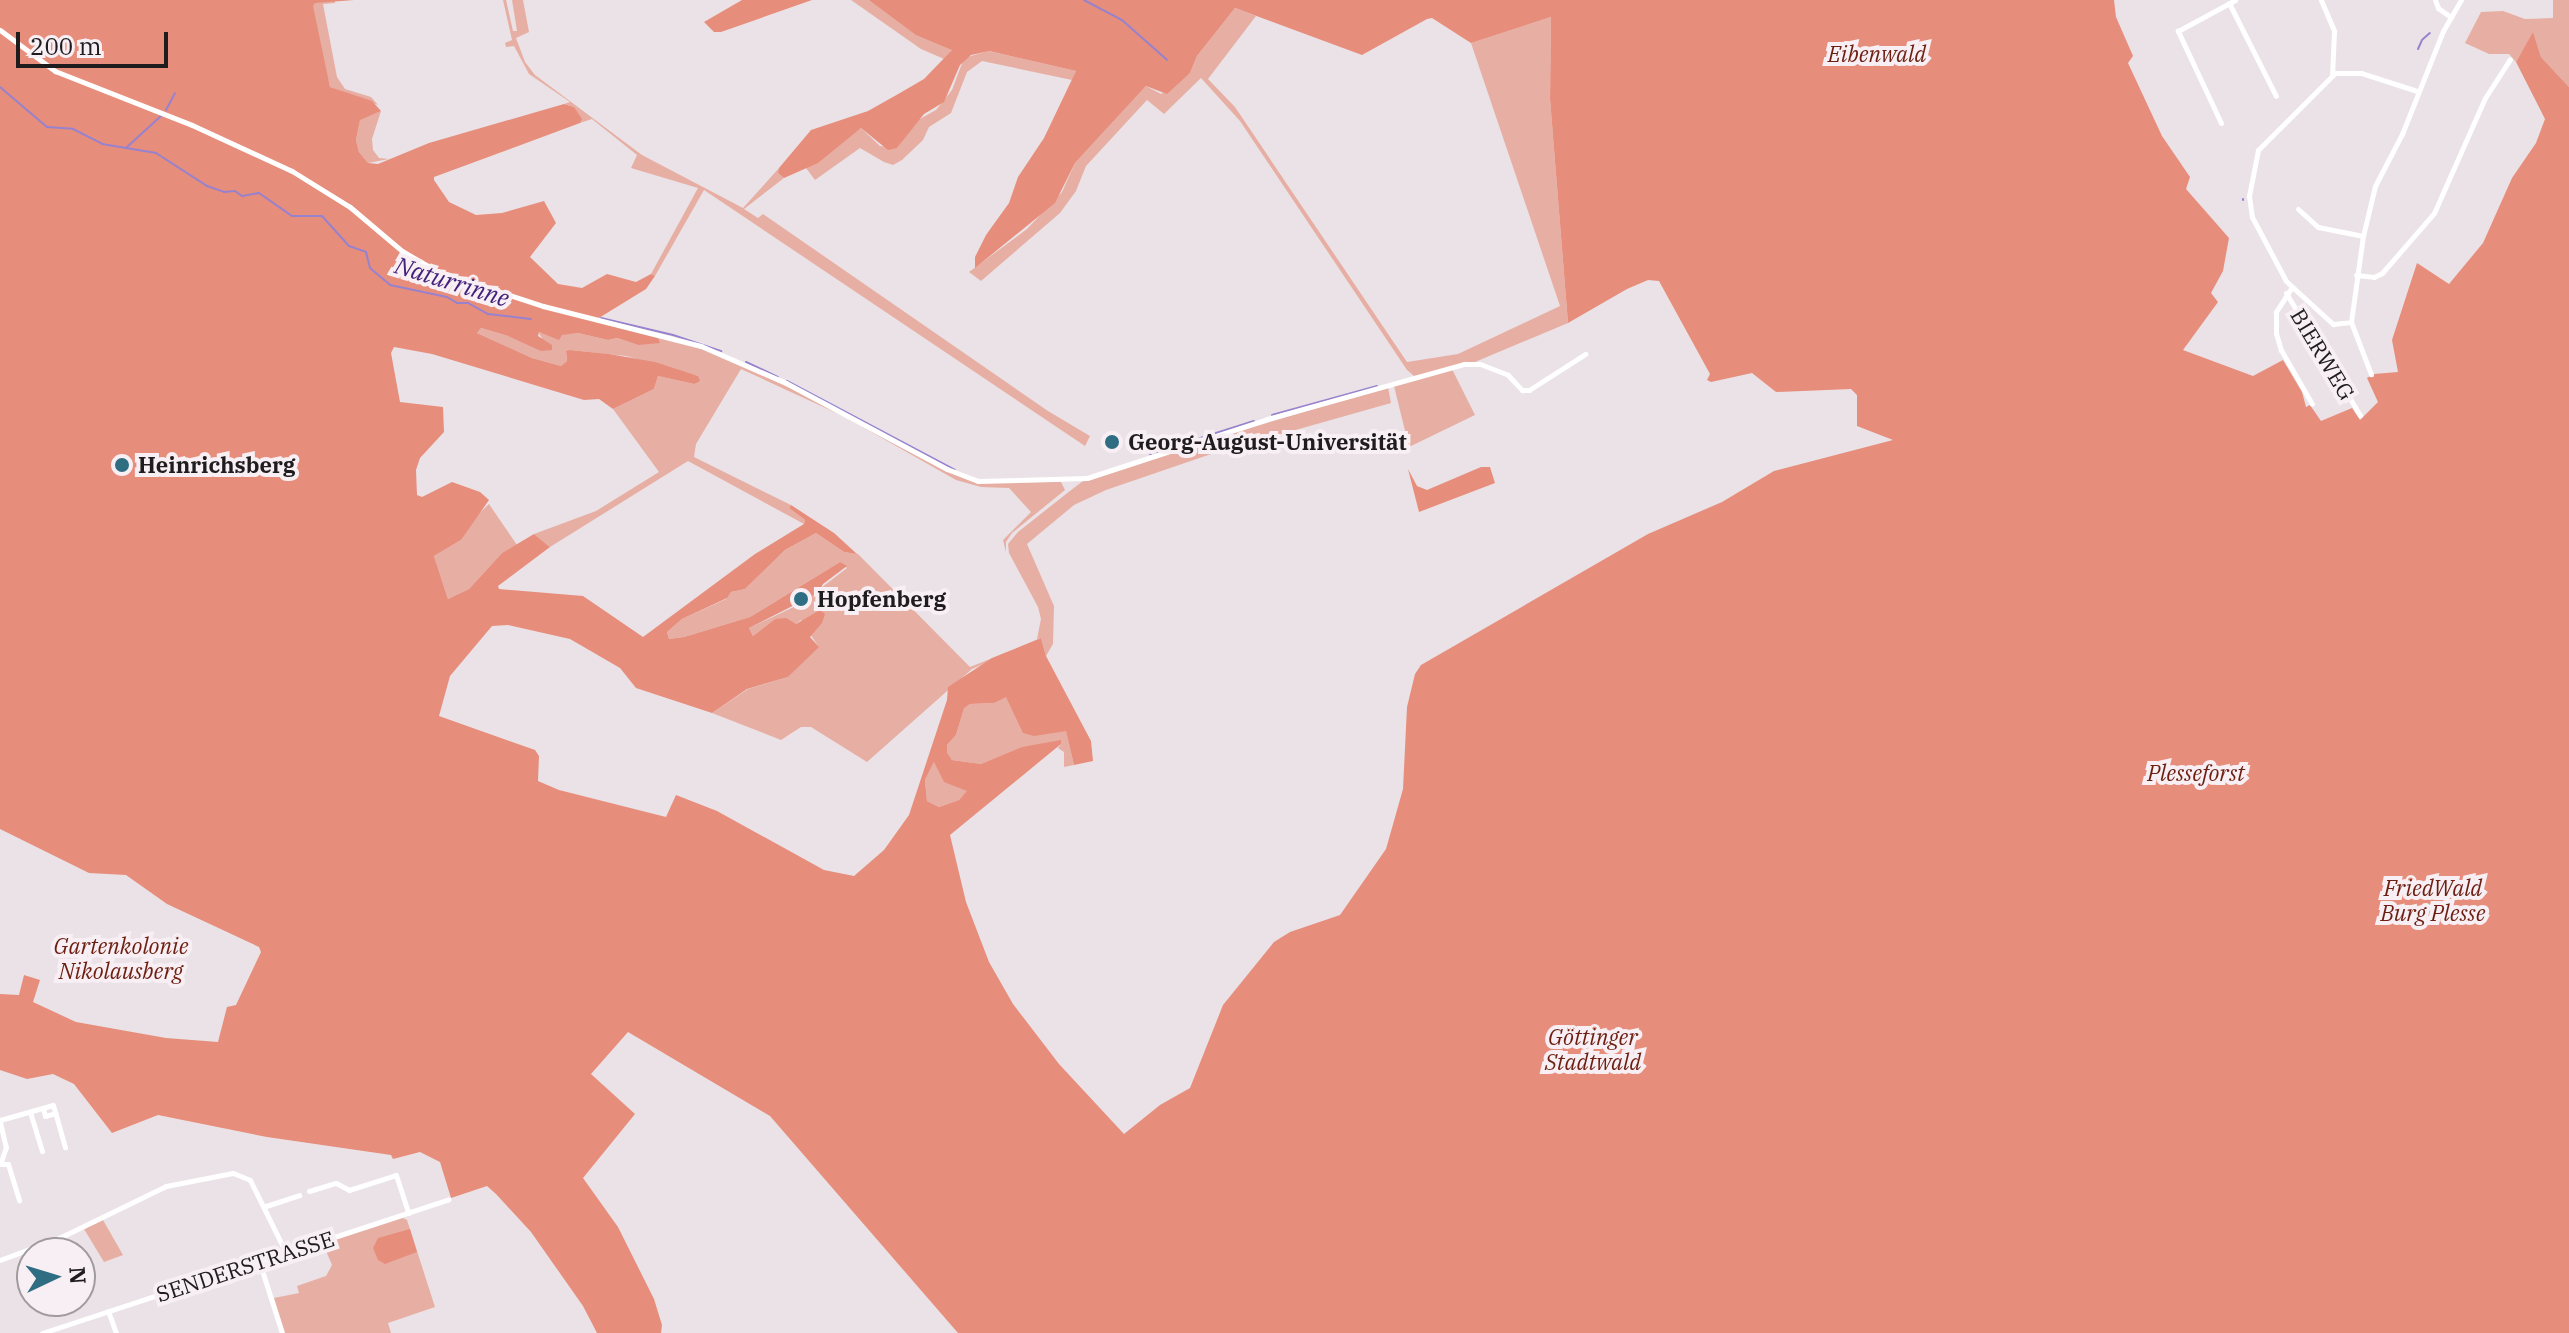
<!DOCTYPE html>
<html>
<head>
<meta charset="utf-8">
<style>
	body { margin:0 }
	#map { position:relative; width:2569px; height:1333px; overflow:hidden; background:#eae2e6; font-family:"IBM Plex Serif",serif }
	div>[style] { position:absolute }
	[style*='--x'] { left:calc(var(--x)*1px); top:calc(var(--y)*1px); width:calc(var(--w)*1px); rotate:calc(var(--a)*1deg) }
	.green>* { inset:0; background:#e7afa3 }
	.forest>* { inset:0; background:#e78d7b }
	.stream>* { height:2px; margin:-1px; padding:0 1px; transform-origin:1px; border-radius:1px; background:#9782ce }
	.minor>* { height:5px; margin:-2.5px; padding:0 2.5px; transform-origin:2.5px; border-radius:2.5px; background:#fff }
	.dots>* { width:22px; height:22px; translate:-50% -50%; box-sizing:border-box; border:4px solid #f7eff3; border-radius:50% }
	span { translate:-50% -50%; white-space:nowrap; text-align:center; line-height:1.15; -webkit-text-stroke:8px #f7eff3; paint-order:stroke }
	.park-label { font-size:22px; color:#6d1e11; font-style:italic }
	.street-label { font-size:22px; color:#1f1c1e }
	.poi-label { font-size:22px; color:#1f1c1e; font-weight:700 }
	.left { translate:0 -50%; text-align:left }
	.water-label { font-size:24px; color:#43207a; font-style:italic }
	.north { position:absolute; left:16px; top:1237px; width:80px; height:80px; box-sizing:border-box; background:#f7eff3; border:2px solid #a19b9e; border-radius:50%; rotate:86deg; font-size:22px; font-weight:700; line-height:32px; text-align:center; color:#1f1c1e }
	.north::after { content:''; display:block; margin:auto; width:28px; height:36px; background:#2f6d83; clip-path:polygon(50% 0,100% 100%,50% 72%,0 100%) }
	.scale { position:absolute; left:16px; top:32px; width:152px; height:36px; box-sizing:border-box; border:4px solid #1f1c1e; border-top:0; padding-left:10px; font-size:24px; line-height:28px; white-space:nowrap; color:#1f1c1e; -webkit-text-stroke:6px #f7eff3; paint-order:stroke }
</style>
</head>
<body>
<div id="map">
	<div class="green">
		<i style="clip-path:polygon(167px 0,335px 0,335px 3px,323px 4px,337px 77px,345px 89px,371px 97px,378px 105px,330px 87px,314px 24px)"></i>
		<i style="clip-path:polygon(503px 0,506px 0,513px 31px,517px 31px,512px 0,523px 0,529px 32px,516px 38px,525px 62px,535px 75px,642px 155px,743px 208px,779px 168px,778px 173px,784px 178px,744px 209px,758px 218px,763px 214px,1048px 411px,1090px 436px,1085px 446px,704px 190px,655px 276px,651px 274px,698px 188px,631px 168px,637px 155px,592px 119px,580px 123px,574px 107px,564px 104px,570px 102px,529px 74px,514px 46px,506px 47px,505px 43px,512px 40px)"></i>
		<i style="clip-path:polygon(851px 0,869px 0,953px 49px,944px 59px,921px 49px)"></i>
		<i style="clip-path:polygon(2553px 0,2569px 0,2569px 87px,2541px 57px,2533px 33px,2516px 62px,2509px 54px,2489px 54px,2465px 43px,2481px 12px,2503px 11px,2525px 19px,2553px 18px)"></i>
		<i style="clip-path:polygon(1235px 8px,1256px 16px,1208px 79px,1235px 107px,1407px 362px,1458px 354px,1560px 306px,1471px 43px,1551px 17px,1550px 99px,1568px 323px,1475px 362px,1414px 376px,1407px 370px,1240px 121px,1201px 78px,1164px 114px,1147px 100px,1086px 166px,1076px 191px,1060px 213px,981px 281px,969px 272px,1027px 229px,1062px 192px,1075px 163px,1146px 86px,1161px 94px,1190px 73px,1197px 56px)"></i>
		<i style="clip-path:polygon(988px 51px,1076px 71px,1072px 80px,982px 61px,967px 72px,951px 113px,929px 127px,923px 140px,902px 160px,893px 165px,884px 162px,860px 148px,815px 180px,806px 168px,861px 128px,880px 146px,897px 148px,918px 120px,936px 110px,952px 90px,964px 58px)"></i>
		<i style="clip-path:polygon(381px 111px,372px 139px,373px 150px,379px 158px,389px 159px,368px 163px,359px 152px,356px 140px,360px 119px)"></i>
		<i style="clip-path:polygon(596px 317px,697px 343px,795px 386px,948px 467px,988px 483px,1061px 482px,1065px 490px,1012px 533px,1006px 542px,1006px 552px,1003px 540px,1031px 512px,1009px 488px,981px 487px,956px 480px,845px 417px,741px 369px,696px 444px,694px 457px,791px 505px,789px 508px,805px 520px,804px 524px,688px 461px,550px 547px,534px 534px,596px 511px,659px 472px,613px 409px,654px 389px,658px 376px,694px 384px,698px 376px,626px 356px,570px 350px,566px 352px,567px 361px,561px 366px,532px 358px,477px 333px,481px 328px,508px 336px,542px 338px,538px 332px,552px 335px,578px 333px,608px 340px,617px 338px,638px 345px,594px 321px)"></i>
		<i style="clip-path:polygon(1452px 369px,1475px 415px,1409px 447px,1394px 386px)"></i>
		<i style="clip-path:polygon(1388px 387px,1391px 403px,1214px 453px,1106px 490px,1074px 505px,1027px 544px,1054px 606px,1053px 644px,1046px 656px,1041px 638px,1037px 639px,1041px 619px,1038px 607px,1009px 553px,1008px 544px,1018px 532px,1066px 494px,1083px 481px,1169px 452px)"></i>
		<i style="clip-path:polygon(489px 504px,517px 545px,502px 553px,469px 589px,448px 599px,434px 556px,461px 540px,468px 524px)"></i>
		<i style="clip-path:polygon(816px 533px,844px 552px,858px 554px,970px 667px,1033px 642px,972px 669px,867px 762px,811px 727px,801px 727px,781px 740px,712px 713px,748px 689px,788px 677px,818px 646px,801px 620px,796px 624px,775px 619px,753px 636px,749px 628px,800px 604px,847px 568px,840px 562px,750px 617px,684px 637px,669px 639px,667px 632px,682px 619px,726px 599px,731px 592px,745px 589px,785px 550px)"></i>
		<i style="clip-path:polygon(990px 681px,1066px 730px,1074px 765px,1064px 767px,1064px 752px,1058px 748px,1061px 744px,1007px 754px,981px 764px,952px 760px,946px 753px,947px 745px,956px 735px,964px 707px,970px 704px,994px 703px,1005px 696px)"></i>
		<i style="clip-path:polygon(934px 762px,968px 791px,959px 800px,939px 807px,927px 801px,925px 780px)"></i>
		<i style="clip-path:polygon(403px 1218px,407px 1220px,435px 1307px,388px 1323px,391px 1333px,285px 1333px,274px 1298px,299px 1293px,297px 1286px,326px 1276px,332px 1265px,323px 1244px)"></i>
		<i style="clip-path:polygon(103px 1220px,123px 1255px,104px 1262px,84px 1229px)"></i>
	</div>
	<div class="forest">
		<i style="clip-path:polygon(evenodd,0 0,354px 0,315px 3px,313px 6px,330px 87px,372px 101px,381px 111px,360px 120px,356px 140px,359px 152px,368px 163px,378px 164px,429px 143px,564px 104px,574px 107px,582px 119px,580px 123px,434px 177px,434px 180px,449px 202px,476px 215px,502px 213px,544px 201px,556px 223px,530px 257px,558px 284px,582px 288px,607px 274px,636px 282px,651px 274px,655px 276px,646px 289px,594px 321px,657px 336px,660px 343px,638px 345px,617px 338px,608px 340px,578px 333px,562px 335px,559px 340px,539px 332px,538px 336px,552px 345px,552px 350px,541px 351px,508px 336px,481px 328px,477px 333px,532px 358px,561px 366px,567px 361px,566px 351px,570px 350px,609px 354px,655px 362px,698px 376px,700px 381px,694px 384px,658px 376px,654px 389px,613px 409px,599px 399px,584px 400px,432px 354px,394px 347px,391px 353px,400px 402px,443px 407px,444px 432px,420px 458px,416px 470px,417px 495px,422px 497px,452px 482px,480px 492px,489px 500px,461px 540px,434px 556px,448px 599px,469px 589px,502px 553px,534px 534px,550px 547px,498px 586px,499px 589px,583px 596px,643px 637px,755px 554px,804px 524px,805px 520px,789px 508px,791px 505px,834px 533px,857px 554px,844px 552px,816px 533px,785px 550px,745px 589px,731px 592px,727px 598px,682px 619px,667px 632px,669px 639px,684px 637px,750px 617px,840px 562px,847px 566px,823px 584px,818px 593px,749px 628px,753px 636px,775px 619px,786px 618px,796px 624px,820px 610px,825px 614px,822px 623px,810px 637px,819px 647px,788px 677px,747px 689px,712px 713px,636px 688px,620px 668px,570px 639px,508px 625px,492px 626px,450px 676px,439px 716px,535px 750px,539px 756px,538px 781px,559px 790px,666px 817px,676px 795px,717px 811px,824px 870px,854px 876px,884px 850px,909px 815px,947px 700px,948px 687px,992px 658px,1041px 638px,1046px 656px,1091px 741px,1093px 761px,1074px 765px,1066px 731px,1034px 736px,1023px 733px,1006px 697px,994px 703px,970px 704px,964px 708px,956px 735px,947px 745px,947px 753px,952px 760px,981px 764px,1022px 747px,1061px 740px,1061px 744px,950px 835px,966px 902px,989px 962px,1013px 1004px,1059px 1064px,1124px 1134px,1160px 1105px,1190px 1088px,1223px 1005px,1274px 942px,1290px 932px,1340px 915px,1386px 849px,1403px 789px,1407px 707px,1415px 674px,1421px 665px,1648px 534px,1722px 502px,1774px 471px,1893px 440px,1857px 426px,1857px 395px,1851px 389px,1776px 392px,1752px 373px,1711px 382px,1707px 380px,1710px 374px,1659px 281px,1648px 280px,1627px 289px,1568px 323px,1550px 99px,1551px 17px,1471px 43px,1432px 18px,1427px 19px,1362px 55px,1235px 8px,1197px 56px,1190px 73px,1167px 94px,1146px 86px,1075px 163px,1055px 203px,975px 268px,975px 257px,986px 235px,1009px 203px,1018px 177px,1044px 138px,1076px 71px,989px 51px,971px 55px,960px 65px,944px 102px,924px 114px,897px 148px,888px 150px,861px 128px,818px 163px,784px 178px,778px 173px,779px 168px,811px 130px,868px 111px,900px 93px,924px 79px,952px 50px,916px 35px,869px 0,2114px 0,2116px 17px,2133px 56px,2128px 63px,2162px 136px,2190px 177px,2186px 189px,2229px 238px,2223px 271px,2211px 293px,2218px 302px,2183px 350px,2253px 376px,2283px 360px,2302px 392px,2306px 407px,2310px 405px,2321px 421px,2352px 408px,2360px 420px,2378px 402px,2367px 378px,2374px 374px,2398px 372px,2392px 340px,2417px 263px,2449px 284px,2483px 243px,2512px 178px,2536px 143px,2545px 119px,2516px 62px,2533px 32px,2541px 57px,2569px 87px,2569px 1333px,958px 1333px,770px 1116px,628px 1032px,591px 1074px,635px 1114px,583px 1178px,618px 1227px,654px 1299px,662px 1325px,661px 1333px,597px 1333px,583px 1306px,531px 1232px,496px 1194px,487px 1186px,451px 1198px,440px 1162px,420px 1152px,393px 1159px,391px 1155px,267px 1137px,158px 1115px,112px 1133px,74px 1084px,53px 1074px,27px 1079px,0 1070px,0 994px,19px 995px,24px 975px,40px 980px,33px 1002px,76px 1022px,166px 1038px,218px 1042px,227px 1007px,236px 1005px,261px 952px,259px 947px,167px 904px,126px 875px,89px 873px,0 829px,0 0,934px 762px,944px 782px,967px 791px,959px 800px,939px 807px,927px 801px,925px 780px,934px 762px)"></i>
		<i style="clip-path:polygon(742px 0,812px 0,721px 32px,714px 32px,704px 22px)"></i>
		<i style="clip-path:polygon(1481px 467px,1490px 467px,1495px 483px,1419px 512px,1408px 469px,1417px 486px,1427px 490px)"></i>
		<i style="clip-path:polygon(410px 1229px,417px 1252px,385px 1264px,378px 1260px,373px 1248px,378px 1238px)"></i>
	</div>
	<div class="stream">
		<i style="--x:1084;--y:0;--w:43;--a:27.8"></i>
		<i style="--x:1122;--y:20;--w:60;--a:41.6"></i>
		<i style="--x:2423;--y:39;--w:9;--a:-41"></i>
		<i style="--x:2418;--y:49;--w:10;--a:-66"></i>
		<i style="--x:0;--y:87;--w:62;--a:40.4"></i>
		<i style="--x:47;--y:127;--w:26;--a:4"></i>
		<i style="--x:73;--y:129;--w:33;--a:27"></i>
		<i style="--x:102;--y:144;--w:55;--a:9.5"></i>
		<i style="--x:156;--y:153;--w:61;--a:32.9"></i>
		<i style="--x:207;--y:186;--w:18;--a:19"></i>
		<i style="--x:224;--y:192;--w:11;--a:-5"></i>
		<i style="--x:235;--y:191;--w:9;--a:36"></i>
		<i style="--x:242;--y:196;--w:17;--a:-10"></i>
		<i style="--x:259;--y:193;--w:40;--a:34.9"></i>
		<i style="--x:292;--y:216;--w:30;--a:0"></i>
		<i style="--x:322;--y:216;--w:40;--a:48"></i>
		<i style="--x:349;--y:246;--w:18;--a:19"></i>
		<i style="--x:366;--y:252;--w:16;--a:76"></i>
		<i style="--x:370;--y:268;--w:26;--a:40"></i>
		<i style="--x:390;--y:285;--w:58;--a:11.9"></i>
		<i style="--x:447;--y:297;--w:12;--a:31"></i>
		<i style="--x:457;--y:303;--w:11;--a:0"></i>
		<i style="--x:468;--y:303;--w:23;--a:29"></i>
		<i style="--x:488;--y:314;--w:43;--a:6.6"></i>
		<i style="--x:166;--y:110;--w:19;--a:-62"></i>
		<i style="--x:127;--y:147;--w:46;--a:-42.4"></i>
		<i style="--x:2243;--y:200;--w:1;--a:-90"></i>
		<i style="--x:601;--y:318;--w:74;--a:13.3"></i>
		<i style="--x:673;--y:335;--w:51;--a:18.4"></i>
		<i style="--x:746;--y:362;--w:35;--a:25"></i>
		<i style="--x:787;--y:381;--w:190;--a:27.9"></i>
		<i style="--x:1272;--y:415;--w:109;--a:-15.4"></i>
		<i style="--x:1150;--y:454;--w:109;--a:-17.6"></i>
	</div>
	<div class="minor">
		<i style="--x:2321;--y:0;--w:34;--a:67"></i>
		<i style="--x:2334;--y:31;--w:45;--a:92.5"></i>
		<i style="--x:2435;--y:0;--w:9;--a:69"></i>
		<i style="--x:2438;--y:8;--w:16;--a:35"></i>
		<i style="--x:2229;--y:3;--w:104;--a:63.2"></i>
		<i style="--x:0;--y:30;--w:69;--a:36.7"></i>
		<i style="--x:55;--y:71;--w:147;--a:21.5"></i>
		<i style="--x:192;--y:125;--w:110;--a:24.7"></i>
		<i style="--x:292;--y:171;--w:68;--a:31.8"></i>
		<i style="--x:350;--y:207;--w:68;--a:40.2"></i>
		<i style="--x:402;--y:251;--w:39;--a:30"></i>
		<i style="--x:436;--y:271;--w:113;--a:18.1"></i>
		<i style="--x:543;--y:306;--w:163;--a:14.2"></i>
		<i style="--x:701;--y:346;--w:93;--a:23.5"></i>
		<i style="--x:786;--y:383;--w:183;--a:28.1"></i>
		<i style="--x:947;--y:469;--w:33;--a:21"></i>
		<i style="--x:978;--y:481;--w:109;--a:-1.6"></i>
		<i style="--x:1087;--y:478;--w:189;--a:-18.1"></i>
		<i style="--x:1267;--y:419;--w:205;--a:-15.6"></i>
		<i style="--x:1464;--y:364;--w:16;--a:0"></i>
		<i style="--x:1480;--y:364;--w:30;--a:21"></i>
		<i style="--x:1508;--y:375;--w:21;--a:47"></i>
		<i style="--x:1522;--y:390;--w:7;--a:0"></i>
		<i style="--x:1529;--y:390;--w:67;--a:-32.7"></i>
		<i style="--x:2417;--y:91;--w:59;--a:-162.2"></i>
		<i style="--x:2361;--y:73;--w:26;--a:180"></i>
		<i style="--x:2335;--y:73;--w:109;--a:135"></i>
		<i style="--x:2258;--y:150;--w:47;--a:101.1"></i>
		<i style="--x:2249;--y:196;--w:21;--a:82"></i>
		<i style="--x:2252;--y:217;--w:72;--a:62"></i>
		<i style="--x:2286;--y:281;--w:64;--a:42.5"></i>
		<i style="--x:2333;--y:324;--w:18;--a:-6"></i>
		<i style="--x:2351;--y:322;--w:87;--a:-82.1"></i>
		<i style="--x:2363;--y:236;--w:51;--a:-76.5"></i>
		<i style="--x:2375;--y:186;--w:59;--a:-62.6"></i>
		<i style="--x:2402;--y:134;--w:111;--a:-68.3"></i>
		<i style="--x:2443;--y:31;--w:36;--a:-60"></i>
		<i style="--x:2221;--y:123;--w:102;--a:-115.1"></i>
		<i style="--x:2178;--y:31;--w:65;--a:-28.5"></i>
		<i style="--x:2298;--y:209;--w:27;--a:42"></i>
		<i style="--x:2318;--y:227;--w:46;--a:11.3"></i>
		<i style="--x:2356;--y:275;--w:18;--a:6"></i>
		<i style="--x:2374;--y:277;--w:9;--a:-27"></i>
		<i style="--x:2382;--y:273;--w:79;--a:-49.1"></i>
		<i style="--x:2434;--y:213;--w:126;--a:-66.1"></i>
		<i style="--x:2485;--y:98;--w:46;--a:-57.3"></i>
		<i style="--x:2292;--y:287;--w:30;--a:123"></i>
		<i style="--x:2276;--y:312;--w:21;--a:90"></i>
		<i style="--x:2276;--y:333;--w:18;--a:74"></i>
		<i style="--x:2281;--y:350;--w:62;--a:60.1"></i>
		<i style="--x:2286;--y:293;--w:143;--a:58.8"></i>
		<i style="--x:2351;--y:322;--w:56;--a:69"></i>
		<i style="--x:43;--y:1108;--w:8;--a:76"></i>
		<i style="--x:45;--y:1116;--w:11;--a:-15"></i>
		<i style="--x:30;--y:1112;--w:41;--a:72.9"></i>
		<i style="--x:0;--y:1120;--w:55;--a:-15.8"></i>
		<i style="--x:53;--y:1105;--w:44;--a:74.1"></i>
		<i style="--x:0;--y:1122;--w:26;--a:77"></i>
		<i style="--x:6;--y:1147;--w:18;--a:109"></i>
		<i style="--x:0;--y:1164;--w:8;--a:0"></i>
		<i style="--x:8;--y:1164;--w:38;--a:73"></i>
		<i style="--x:309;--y:1191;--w:28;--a:-17"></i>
		<i style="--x:336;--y:1183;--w:15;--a:28"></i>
		<i style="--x:349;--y:1190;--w:49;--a:-17.7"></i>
		<i style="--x:396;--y:1175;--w:40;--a:72"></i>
		<i style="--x:266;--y:1206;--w:35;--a:-18"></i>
		<i style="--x:0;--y:1260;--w:63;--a:-20.4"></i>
		<i style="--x:59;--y:1238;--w:119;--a:-25.9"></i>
		<i style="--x:166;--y:1186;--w:68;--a:-11"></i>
		<i style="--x:233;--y:1173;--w:18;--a:22"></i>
		<i style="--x:250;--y:1180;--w:81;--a:63.7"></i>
		<i style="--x:259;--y:1261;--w:76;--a:72.3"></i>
		<i style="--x:108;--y:1311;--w:23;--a:70"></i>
		<i style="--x:42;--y:1333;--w:428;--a:-18.2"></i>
	</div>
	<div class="dots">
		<i style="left:1112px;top:442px;background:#2f6d83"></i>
		<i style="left:122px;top:465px;background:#2f6d83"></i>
		<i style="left:801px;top:599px;background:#2f6d83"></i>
	</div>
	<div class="park-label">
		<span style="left:1877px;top:54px">Eibenwald</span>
		<span style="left:2196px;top:773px">Plesseforst</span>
		<span style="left:2433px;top:900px">FriedWald<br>Burg Plesse</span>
		<span style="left:121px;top:958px">Gartenkolonie<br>Nikolausberg</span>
		<span style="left:1593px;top:1049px">Göttinger<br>Stadtwald</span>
	</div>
	<div class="street-label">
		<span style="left:2323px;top:354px;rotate:59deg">BIERWEG</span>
		<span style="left:245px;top:1266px;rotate:-18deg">SENDERSTRASSE</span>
	</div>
	<div class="poi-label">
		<span class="left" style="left:1128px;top:442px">Georg-August-Universität</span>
		<span class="left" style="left:138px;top:465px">Heinrichsberg</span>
		<span class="left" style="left:817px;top:599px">Hopfenberg</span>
	</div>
	<div class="water-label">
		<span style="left:452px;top:282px;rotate:17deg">Naturrinne</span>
	</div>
	<div class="north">N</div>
	<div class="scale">200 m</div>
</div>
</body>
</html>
